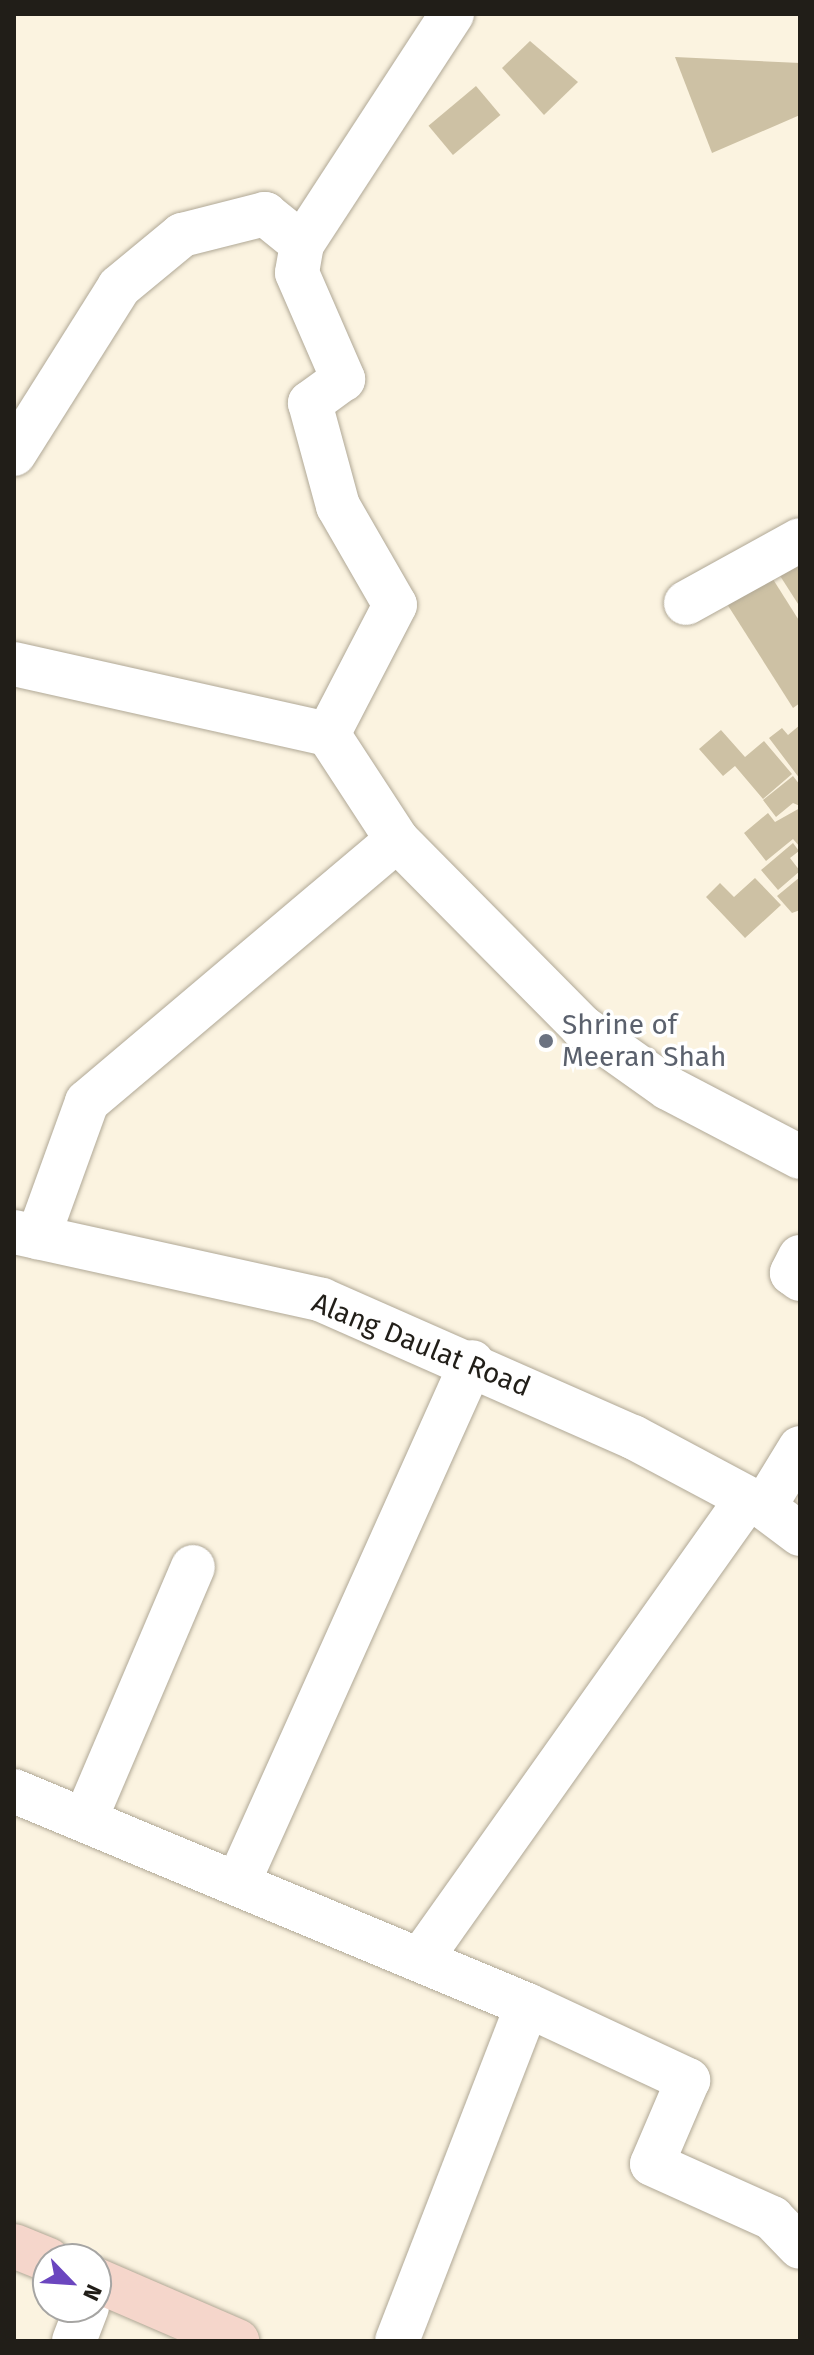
<!DOCTYPE html>
<html>
<head>
<meta charset="utf-8">
<style>
	body { margin:0 }
	#map { position:relative; width:814px; height:2355px; overflow:hidden; background:#fbf3e0; font-family:"Fira Sans",sans-serif }
	div>[style] { position:absolute }
	[style*='--x'] { left:calc(var(--x)*1px); top:calc(var(--y)*1px); width:calc(var(--w)*1px); rotate:calc(var(--a)*1deg) }
	.building>* { inset:0; background:#cdc1a4; transform-origin:0 0 }
	.roads { filter:drop-shadow(0 0 2px #b0a896) drop-shadow(0 0 2px #b0a896) }
	.minor>* { height:44px; margin:-22px; padding:0 22px; transform-origin:22px; border-radius:22px; background:#fff }
	.major>* { height:44px; margin:-22px; padding:0 22px; transform-origin:22px; border-radius:22px; background:#f5d6cb }
	.dots>* { width:22px; height:22px; translate:-50% -50%; box-sizing:border-box; border:4px solid #fff; border-radius:50% }
	span { translate:-50% -50%; white-space:nowrap; text-align:center; line-height:1.15; -webkit-text-stroke:7px #fff; paint-order:stroke }
	.worship-label { font-size:28px; color:#5b616d }
	.left { translate:0 -50%; text-align:left }
	.street-label { font-size:28px; color:#211e18 }
	.frame { position:absolute; inset:0; border:16px solid #211e18; pointer-events:none }
	.north { position:absolute; left:32px; top:2243px; width:80px; height:80px; box-sizing:border-box; background:#fff; border:2px solid #a6a5a3; border-radius:50%; rotate:115deg; font-size:22px; font-weight:700; line-height:32px; text-align:center; color:#211e18 }
	.north::after { content:''; display:block; margin:auto; width:28px; height:36px; background:#6b46bf; clip-path:polygon(50% 0,100% 100%,50% 72%,0 100%) }
</style>
</head>
<body>
<div id="map">
	<div class="building">
		<i style="clip-path:polygon(530px 41px,578px 82px,544px 115px,502px 68px)"></i>
		<i style="clip-path:polygon(675px 57px,800px 63px,800px 115px,712px 153px)"></i>
		<i style="left:476px;top:86px;width:38px;height:62px;rotate:50deg"></i>
		<i style="clip-path:polygon(800px 552px,800px 607px,775px 568px)"></i>
		<i style="clip-path:polygon(764px 565px,800px 622px,800px 703px,793px 708px,720px 593px)"></i>
		<i style="clip-path:polygon(800px 725px,800px 779px,769px 738px,782px 728px,788px 735px)"></i>
		<i style="clip-path:polygon(721px 730px,745px 757px,764px 741px,792px 774px,763px 799px,735px 766px,723px 776px,699px 749px)"></i>
		<i style="clip-path:polygon(793px 776px,800px 785px,800px 806px,793px 803px,776px 817px,763px 800px)"></i>
		<i style="clip-path:polygon(800px 808px,800px 847px,793px 839px,766px 861px,744px 833px,768px 813px,775px 822px)"></i>
		<i style="clip-path:polygon(793px 843px,799px 851px,790px 858px,800px 871px,778px 890px,761px 870px)"></i>
		<i style="clip-path:polygon(800px 877px,800px 910px,792px 913px,777px 896px)"></i>
		<i style="clip-path:polygon(755px 878px,781px 905px,745px 938px,706px 897px,720px 883px,734px 897px)"></i>
	</div>
	<div class="roads">
		<div class="minor">
			<i style="--x:302;--y:244;--w:275;--a:-56.9"></i>
			<i style="--x:14;--y:454;--w:197;--a:-57.8"></i>
			<i style="--x:119;--y:287;--w:82;--a:-39.5"></i>
			<i style="--x:182;--y:235;--w:86;--a:-14.2"></i>
			<i style="--x:265;--y:214;--w:48;--a:39"></i>
			<i style="--x:302;--y:244;--w:29;--a:100"></i>
			<i style="--x:297;--y:273;--w:116;--a:66.5"></i>
			<i style="--x:343;--y:379;--w:41;--a:144"></i>
			<i style="--x:310;--y:403;--w:107;--a:74.8"></i>
			<i style="--x:338;--y:506;--w:114;--a:60.1"></i>
			<i style="--x:395;--y:605;--w:145;--a:117.4"></i>
			<i style="--x:328;--y:734;--w:126;--a:56.9"></i>
			<i style="--x:397;--y:840;--w:406;--a:139.8"></i>
			<i style="--x:87;--y:1102;--w:144;--a:109.9"></i>
			<i style="--x:686;--y:603;--w:130;--a:-28.9"></i>
			<i style="--x:14;--y:664;--w:322;--a:12.6"></i>
			<i style="--x:397;--y:840;--w:263;--a:45.3"></i>
			<i style="--x:582;--y:1027;--w:105;--a:35.3"></i>
			<i style="--x:668;--y:1088;--w:149;--a:27.6"></i>
			<i style="--x:14;--y:1232;--w:315;--a:12.4"></i>
			<i style="--x:322;--y:1300;--w:340;--a:23.8"></i>
			<i style="--x:633;--y:1437;--w:149;--a:28.1"></i>
			<i style="--x:764;--y:1507;--w:45;--a:36.9"></i>
			<i style="--x:800;--y:1257;--w:18;--a:117"></i>
			<i style="--x:792;--y:1273;--w:10;--a:37"></i>
			<i style="--x:764;--y:1507;--w:69;--a:-58.6"></i>
			<i style="--x:14;--y:1791;--w:556;--a:22.64"></i>
			<i style="--x:527;--y:2005;--w:178;--a:25"></i>
			<i style="--x:688;--y:2080;--w:91;--a:113.2"></i>
			<i style="--x:652;--y:2164;--w:132;--a:24.2"></i>
			<i style="--x:772;--y:2218;--w:40;--a:46"></i>
			<i style="--x:85;--y:1820;--w:275;--a:-66.9"></i>
			<i style="--x:238;--y:1883;--w:571;--a:-65.81"></i>
			<i style="--x:420;--y:1960;--w:565;--a:-54.65"></i>
			<i style="--x:74;--y:2341;--w:36;--a:-69"></i>
			<i style="--x:397;--y:2341;--w:360;--a:-68.8"></i>
		</div>
		<div class="major">
			<i style="--x:14;--y:2246;--w:37;--a:22"></i>
			<i style="--x:96;--y:2280;--w:154;--a:23.4"></i>
		</div>
	</div>
	<div class="dots">
		<i style="left:546px;top:1041px;background:#6b7280"></i>
	</div>
	<div class="worship-label">
		<span class="left" style="left:562px;top:1041px">Shrine of<br>Meeran Shah</span>
	</div>
	<div class="street-label">
		<span style="left:421px;top:1345px;rotate:22deg">Alang Daulat Road</span>
	</div>
	<div class="frame"></div>
	<div class="north">N</div>
</div>
</body>
</html>
